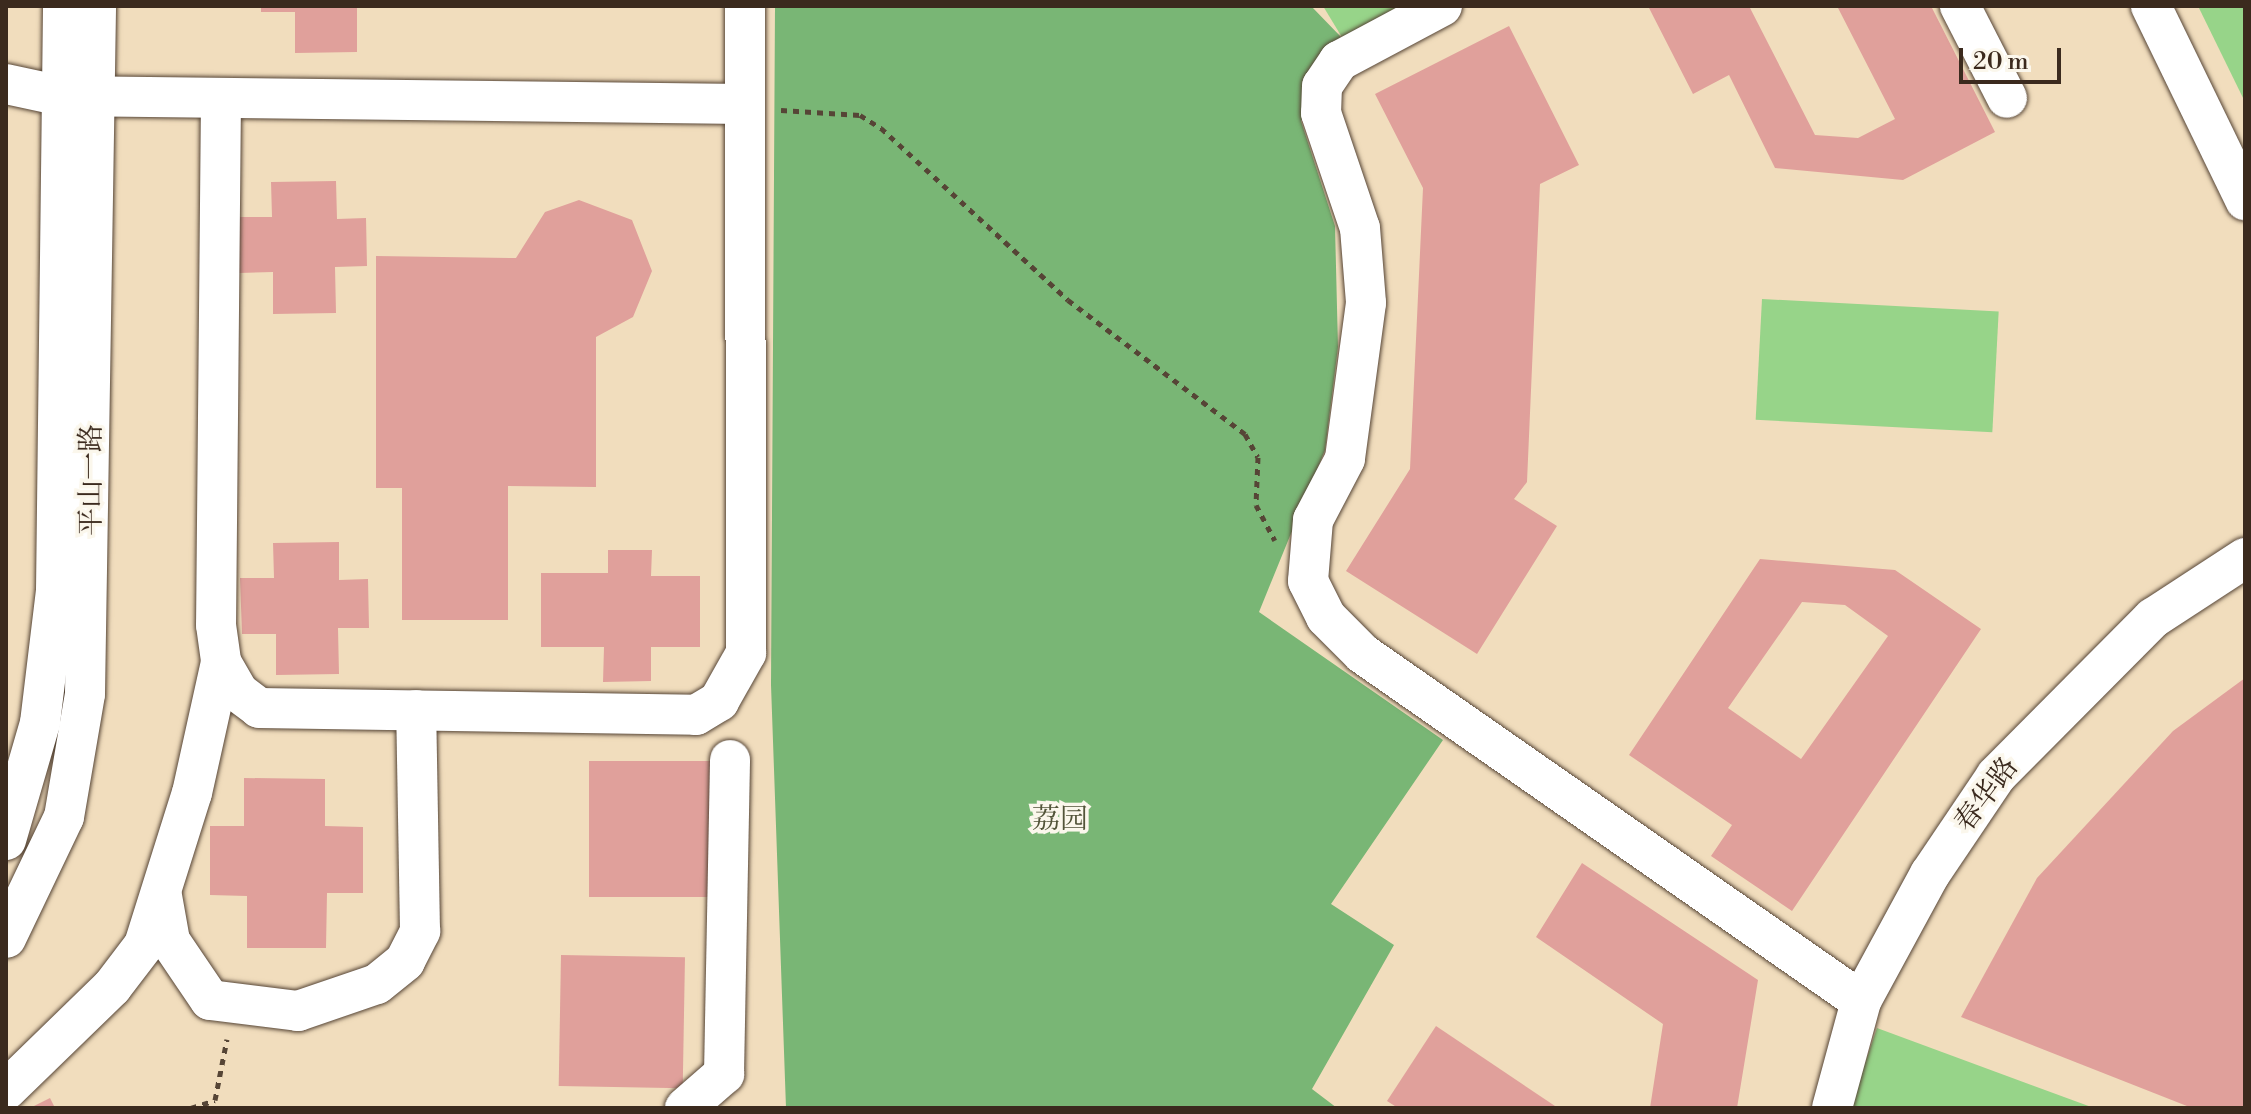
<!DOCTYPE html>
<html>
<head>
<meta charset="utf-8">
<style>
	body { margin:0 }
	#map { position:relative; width:2251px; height:1114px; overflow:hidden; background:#f1ddbd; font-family:"Libre Bodoni","Noto Serif SC",serif }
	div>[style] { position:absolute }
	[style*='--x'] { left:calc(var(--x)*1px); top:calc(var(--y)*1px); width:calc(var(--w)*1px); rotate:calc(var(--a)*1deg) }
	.green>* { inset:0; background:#97d489; transform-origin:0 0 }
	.forest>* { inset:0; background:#79b675 }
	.building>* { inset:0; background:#e0a09b; transform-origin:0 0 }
	.path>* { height:5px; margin-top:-2.5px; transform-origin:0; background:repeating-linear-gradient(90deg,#564536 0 6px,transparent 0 12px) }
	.roads { filter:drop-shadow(0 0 2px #564536) drop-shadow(0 0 2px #564536) }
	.minor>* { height:40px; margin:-20px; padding:0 20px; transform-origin:20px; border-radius:20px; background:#fff }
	span { translate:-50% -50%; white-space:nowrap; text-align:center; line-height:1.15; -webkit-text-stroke:7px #fbf7ec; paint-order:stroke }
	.street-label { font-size:28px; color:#3b2a1e }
	.park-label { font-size:28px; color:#525439 }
	.frame { position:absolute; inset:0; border:8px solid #3b2a1e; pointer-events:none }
	.scale { position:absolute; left:1959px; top:48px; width:102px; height:36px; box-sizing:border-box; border:4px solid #3b2a1e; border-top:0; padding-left:10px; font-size:24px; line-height:28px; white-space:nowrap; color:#3b2a1e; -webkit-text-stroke:6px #fbf7ec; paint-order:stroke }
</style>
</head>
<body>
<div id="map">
	<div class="green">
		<i style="clip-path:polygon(1323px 6px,1406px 6px,1343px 39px)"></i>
		<i style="clip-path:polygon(2198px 6px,2245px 6px,2245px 102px)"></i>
		<i style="left:1762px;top:299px;width:237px;height:121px;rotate:3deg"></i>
		<i style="clip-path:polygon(1877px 1028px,2094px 1108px,1850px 1108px)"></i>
	</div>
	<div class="forest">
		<i style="clip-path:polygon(775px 6px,1311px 6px,1343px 39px,1301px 121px,1335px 226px,1338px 347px,1325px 450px,1259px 612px,1443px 740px,1331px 904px,1394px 945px,1312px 1089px,1337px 1108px,786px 1108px,771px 685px)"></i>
	</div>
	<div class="building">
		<i style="clip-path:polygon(261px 6px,357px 6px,357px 52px,295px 53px,295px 12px,261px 12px)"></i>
		<i style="clip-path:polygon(1648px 6px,1749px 6px,1815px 135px,1858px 138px,1895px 119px,1837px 6px,1931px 6px,1995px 132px,1903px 180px,1775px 168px,1729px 75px,1693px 94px)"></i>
		<i style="clip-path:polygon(1509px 26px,1579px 165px,1540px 184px,1527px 482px,1514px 499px,1557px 526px,1477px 654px,1346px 571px,1410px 469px,1423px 188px,1375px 94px)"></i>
		<i style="clip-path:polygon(336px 181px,337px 219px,366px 218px,367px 266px,335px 267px,336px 313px,273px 314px,273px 272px,239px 273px,238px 217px,272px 217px,271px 182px)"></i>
		<i style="clip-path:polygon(579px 200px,632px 220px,652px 271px,633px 317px,596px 337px,596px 487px,508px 486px,508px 620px,402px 620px,402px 488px,376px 488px,376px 256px,516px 258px,545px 212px)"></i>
		<i style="clip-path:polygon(339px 542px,339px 580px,368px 579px,369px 628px,338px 628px,339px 674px,276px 675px,276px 634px,242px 634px,240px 578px,274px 578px,273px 543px)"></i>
		<i style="clip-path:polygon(608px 550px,652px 550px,651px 576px,700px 576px,700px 647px,651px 647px,651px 681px,603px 682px,604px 647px,541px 647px,541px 573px,608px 573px)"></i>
		<i style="clip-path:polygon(evenodd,1760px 559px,1895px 570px,1981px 629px,1792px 911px,1711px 856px,1732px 825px,1629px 755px,1760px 559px,1802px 602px,1845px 605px,1888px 636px,1801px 759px,1728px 708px,1802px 602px)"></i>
		<i style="clip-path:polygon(2245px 678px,2245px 1108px,2192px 1108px,1961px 1017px,2037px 878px,2173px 731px)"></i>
		<i style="left:589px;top:761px;width:125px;height:136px"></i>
		<i style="clip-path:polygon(244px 778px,325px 779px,325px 826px,363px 827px,363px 893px,327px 893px,326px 948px,247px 948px,247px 896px,210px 895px,210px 826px,244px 826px)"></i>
		<i style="clip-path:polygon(1582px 863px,1758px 980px,1737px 1108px,1650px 1108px,1663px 1024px,1536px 937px)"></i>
		<i style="left:561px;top:955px;width:124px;height:131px;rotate:1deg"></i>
		<i style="clip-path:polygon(1436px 1026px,1558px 1108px,1398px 1108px,1387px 1101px)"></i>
		<i style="clip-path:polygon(50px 1098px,55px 1108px,30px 1108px)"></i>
	</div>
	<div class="path">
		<i style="--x:781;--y:110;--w:79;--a:3.6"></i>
		<i style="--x:860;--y:115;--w:25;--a:32"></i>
		<i style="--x:881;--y:128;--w:254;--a:42.6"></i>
		<i style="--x:1068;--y:300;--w:222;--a:37.1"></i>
		<i style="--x:1245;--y:434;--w:26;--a:61"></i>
		<i style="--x:1258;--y:457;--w:48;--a:92.4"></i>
		<i style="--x:1256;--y:505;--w:40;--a:62"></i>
		<i style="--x:191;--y:1108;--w:25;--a:-18"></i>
		<i style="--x:215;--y:1100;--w:62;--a:-78.9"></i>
	</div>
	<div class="roads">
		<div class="minor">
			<i style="--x:1442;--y:6;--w:117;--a:151.9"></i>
			<i style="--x:1339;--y:61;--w:30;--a:124"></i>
			<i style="--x:1322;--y:86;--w:27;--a:92"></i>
			<i style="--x:1321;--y:113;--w:121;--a:71.3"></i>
			<i style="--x:1360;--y:228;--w:75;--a:85.4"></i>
			<i style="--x:1366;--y:303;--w:157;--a:97.7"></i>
			<i style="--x:1345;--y:459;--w:69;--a:117.7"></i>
			<i style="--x:1313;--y:520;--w:61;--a:94.7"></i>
			<i style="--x:1308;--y:581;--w:40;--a:63.4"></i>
			<i style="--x:1326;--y:617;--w:52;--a:45"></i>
			<i style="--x:1363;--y:654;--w:607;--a:34.87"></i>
			<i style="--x:1960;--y:6;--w:103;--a:62.9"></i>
			<i style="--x:2151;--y:6;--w:216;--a:64.1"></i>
			<i style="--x:6;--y:84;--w:57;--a:12.1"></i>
			<i style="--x:62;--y:96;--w:683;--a:0.67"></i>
			<i style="--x:221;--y:98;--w:527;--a:90.54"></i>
			<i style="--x:216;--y:625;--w:37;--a:82"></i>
			<i style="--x:221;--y:662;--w:34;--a:60"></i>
			<i style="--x:238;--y:692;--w:26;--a:37"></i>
			<i style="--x:259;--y:708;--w:437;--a:0.9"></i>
			<i style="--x:696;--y:715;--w:27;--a:-31"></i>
			<i style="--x:719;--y:701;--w:55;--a:-60.6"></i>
			<i style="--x:746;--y:653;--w:647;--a:-90.09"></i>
			<i style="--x:6;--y:840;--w:122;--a:-73.8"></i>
			<i style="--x:40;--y:723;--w:134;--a:-83.1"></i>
			<i style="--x:56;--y:590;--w:584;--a:-89.31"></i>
			<i style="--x:162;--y:896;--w:46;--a:79.9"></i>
			<i style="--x:170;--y:941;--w:71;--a:55.9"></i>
			<i style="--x:210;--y:1000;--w:89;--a:7.1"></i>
			<i style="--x:298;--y:1011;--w:83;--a:-18.9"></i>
			<i style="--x:377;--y:984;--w:36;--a:-39"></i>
			<i style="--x:405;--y:961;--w:34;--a:-63"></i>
			<i style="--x:420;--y:931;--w:221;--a:-91"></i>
			<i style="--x:6;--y:938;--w:134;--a:-64.4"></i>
			<i style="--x:64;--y:817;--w:125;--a:-80.3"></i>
			<i style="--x:85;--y:694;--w:688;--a:-89.08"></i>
			<i style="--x:6;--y:1090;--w:148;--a:-44.2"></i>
			<i style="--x:112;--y:987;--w:53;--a:-52.7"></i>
			<i style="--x:144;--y:945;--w:159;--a:-72.5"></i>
			<i style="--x:192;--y:793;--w:134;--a:-77.5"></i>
			<i style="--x:685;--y:1108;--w:52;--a:-41.1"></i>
			<i style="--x:724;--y:1074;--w:314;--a:-88.9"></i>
			<i style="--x:1832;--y:1108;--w:111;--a:-74.8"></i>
			<i style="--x:1861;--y:1001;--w:145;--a:-61.5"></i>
			<i style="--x:1930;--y:874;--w:118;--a:-56"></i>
			<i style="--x:1996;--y:776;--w:223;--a:-45.2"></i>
			<i style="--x:2153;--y:618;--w:110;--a:-33.1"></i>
		</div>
	</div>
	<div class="street-label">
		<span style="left:92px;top:480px;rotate:-90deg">平山一路</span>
		<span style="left:1987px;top:795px;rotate:-53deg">春华路</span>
	</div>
	<div class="park-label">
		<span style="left:1060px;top:820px">荔园</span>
	</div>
	<div class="frame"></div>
	<div class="scale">20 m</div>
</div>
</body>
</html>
